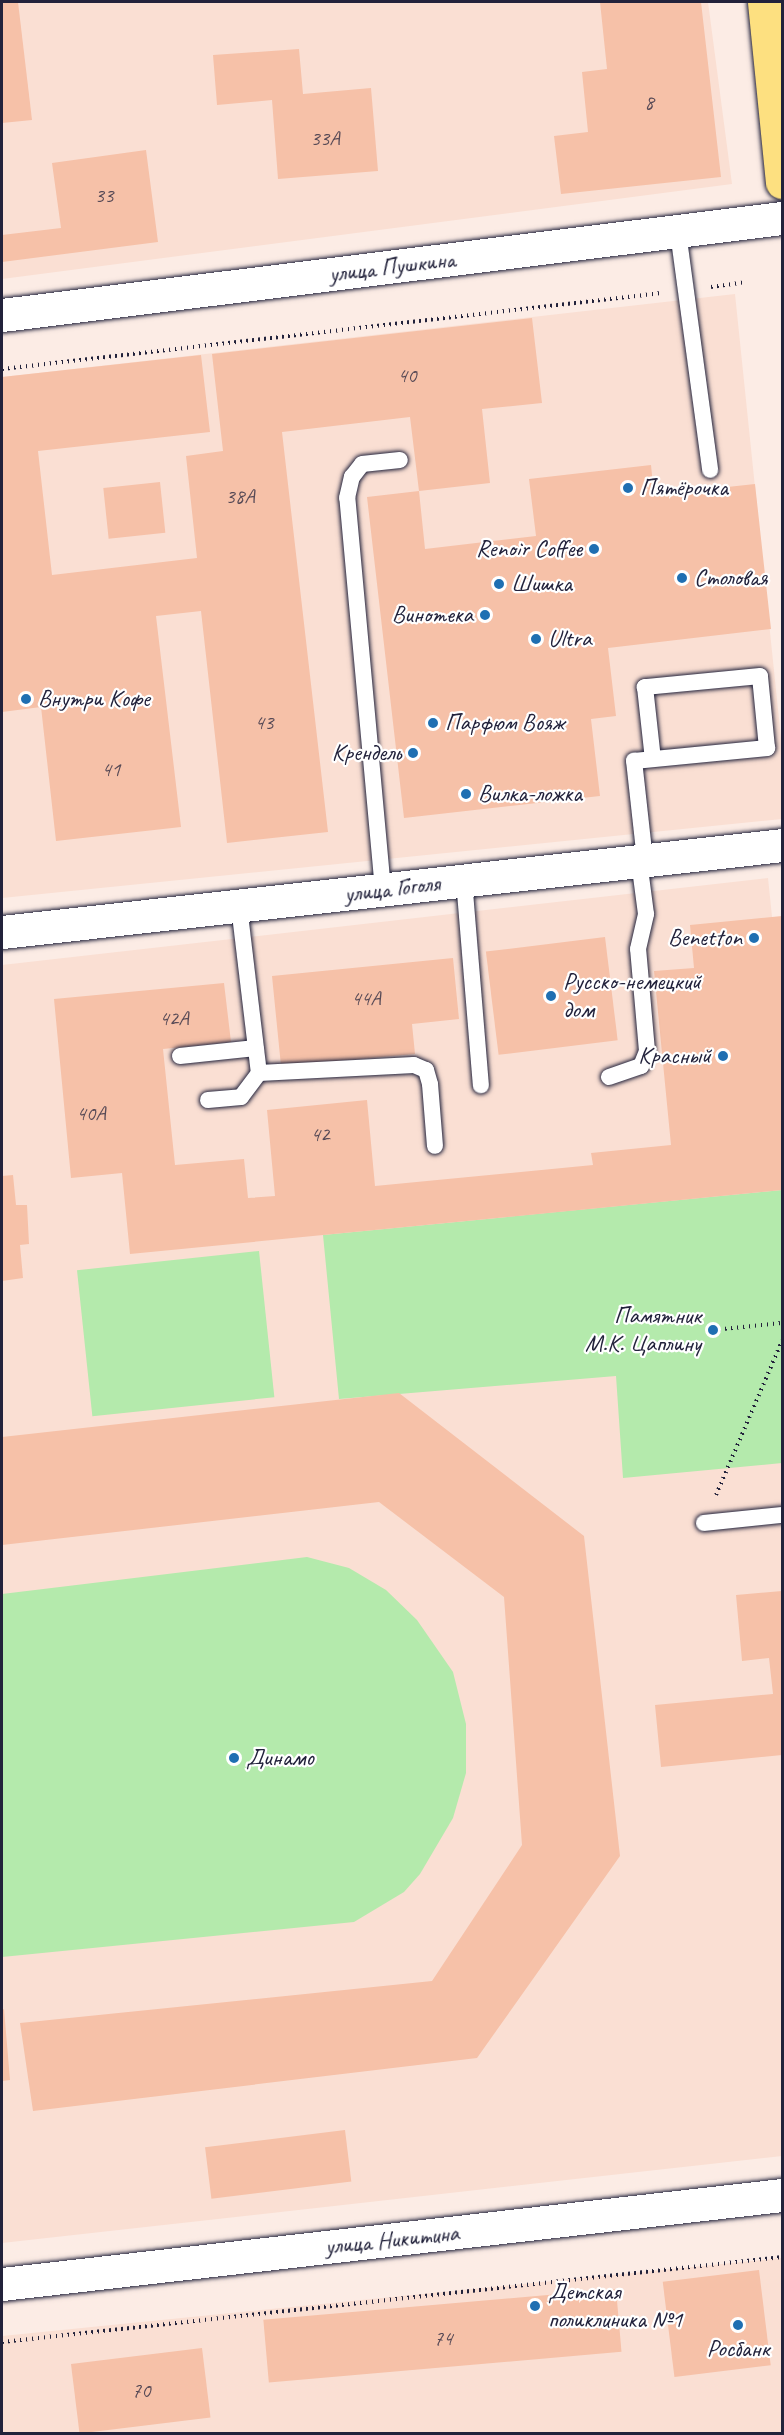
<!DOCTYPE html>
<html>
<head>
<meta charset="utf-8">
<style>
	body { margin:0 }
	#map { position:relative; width:784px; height:2435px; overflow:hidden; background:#fcece5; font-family:Caveat,sans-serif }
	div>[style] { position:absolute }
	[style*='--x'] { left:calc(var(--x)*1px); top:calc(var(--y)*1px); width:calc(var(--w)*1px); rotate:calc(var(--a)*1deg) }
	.built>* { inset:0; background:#fadfd3 }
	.green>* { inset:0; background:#b4eaac; transform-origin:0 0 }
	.building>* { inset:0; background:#f6c1a8; transform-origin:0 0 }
	.path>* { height:4px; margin-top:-2px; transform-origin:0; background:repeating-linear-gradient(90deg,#22223b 0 1.5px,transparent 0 6px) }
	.roads { filter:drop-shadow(0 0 2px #22223b) drop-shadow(0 0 2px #22223b) }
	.lane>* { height:16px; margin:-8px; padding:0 8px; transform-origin:8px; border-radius:8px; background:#fff }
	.street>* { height:33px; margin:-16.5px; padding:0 16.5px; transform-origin:16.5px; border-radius:16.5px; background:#fff }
	.secondary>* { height:33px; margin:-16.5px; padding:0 16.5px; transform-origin:16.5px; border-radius:16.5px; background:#fff }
	.primary>* { height:33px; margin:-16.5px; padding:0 16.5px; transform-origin:16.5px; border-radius:16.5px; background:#fde080 }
	.dots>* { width:16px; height:16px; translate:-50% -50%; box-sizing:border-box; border:3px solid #fff; border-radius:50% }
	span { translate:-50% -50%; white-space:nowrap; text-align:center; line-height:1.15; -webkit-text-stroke:4.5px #fff; paint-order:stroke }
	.number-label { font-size:21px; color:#574a56 }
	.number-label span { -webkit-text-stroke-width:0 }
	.street-label { font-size:24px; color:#22223b }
	.poi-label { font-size:24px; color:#22223b }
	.left { translate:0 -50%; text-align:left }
	.right { translate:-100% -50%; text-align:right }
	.frame { position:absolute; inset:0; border:3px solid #22223b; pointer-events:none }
</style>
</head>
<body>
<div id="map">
	<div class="built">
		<i style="clip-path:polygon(2px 2px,708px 2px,732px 184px,2px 279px)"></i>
		<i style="clip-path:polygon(735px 294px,782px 748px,782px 819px,2px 898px,2px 377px)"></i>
		<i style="clip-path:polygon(768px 878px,782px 1013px,782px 2156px,2px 2243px,2px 965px)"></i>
		<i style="clip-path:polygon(782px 2258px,782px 2433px,2px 2433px,2px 2336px)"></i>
	</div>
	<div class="green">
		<i style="clip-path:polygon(782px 1190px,782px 1463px,623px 1478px,616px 1376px,339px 1399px,323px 1235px)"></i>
		<i style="left:259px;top:1251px;width:147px;height:183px;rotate:84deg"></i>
		<i style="clip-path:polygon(307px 1557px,349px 1568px,386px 1590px,417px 1620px,453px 1672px,466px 1724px,466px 1773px,453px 1818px,420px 1874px,404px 1892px,354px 1922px,2px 1957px,2px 1594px)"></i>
	</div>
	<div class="building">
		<i style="clip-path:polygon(2px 2px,18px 2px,32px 120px,2px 123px)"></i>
		<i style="clip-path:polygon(600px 2px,701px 2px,721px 177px,561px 194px,554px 136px,588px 132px,582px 72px,607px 69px)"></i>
		<i style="clip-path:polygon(299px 49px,303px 94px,371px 88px,378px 171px,278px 179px,272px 100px,217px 105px,213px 55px)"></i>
		<i style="clip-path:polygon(146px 150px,158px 242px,2px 262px,2px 235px,61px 228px,52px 163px)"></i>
		<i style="clip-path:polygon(532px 318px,542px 403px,482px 409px,490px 483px,419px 491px,410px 417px,282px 432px,328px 832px,227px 843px,201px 611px,156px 616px,181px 827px,56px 841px,41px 707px,2px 712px,2px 377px,201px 355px,210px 432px,38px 451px,52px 575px,197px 558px,186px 456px,223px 451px,212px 354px)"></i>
		<i style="clip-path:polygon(651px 465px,654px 495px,755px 484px,771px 629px,608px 648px,616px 716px,591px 719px,600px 796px,404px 818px,367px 497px,419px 491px,425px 549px,536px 536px,529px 479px)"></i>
		<i style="left:160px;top:482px;width:51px;height:57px;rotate:84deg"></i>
		<i style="clip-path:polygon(782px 916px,782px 1190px,130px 1254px,122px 1173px,71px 1178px,54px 999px,224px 983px,231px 1042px,163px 1049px,175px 1165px,244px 1159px,248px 1198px,275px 1196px,267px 1110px,367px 1100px,375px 1186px,593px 1165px,591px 1153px,671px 1145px,654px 971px,694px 968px,690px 925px)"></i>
		<i style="left:605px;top:937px;width:104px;height:120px;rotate:83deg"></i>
		<i style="clip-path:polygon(453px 958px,459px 1019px,412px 1024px,415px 1054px,281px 1066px,272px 976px)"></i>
		<i style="clip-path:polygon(13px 1175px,16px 1205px,27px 1205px,29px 1244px,20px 1245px,23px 1278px,2px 1281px,2px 1176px)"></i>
		<i style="clip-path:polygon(399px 1393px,584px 1536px,620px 1856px,477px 2058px,33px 2111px,20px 2023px,432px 1981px,522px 1845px,504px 1597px,379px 1502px,2px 1545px,2px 1437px)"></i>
		<i style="clip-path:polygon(782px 1591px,782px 1755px,661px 1767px,655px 1705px,773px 1694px,769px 1658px,742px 1661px,736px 1595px)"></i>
		<i style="clip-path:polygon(4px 2009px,10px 2080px,2px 2081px,2px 2010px)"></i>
		<i style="left:345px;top:2130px;width:52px;height:141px;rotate:83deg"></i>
		<i style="left:759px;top:2270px;width:96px;height:97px;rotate:83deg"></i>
		<i style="left:616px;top:2289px;width:63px;height:354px;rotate:85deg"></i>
		<i style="left:202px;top:2348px;width:70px;height:132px;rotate:83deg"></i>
	</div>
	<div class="path">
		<i style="--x:711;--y:287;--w:35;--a:-8"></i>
		<i style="--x:2;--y:369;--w:664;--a:-6.57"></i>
		<i style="--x:713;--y:1330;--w:69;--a:-5.8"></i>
		<i style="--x:716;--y:1495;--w:168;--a:-66.8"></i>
		<i style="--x:2;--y:2342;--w:785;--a:-6.22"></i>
	</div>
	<div class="roads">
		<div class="lane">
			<i style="--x:678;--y:232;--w:240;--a:82.3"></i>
			<i style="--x:645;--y:860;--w:100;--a:-96.3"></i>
			<i style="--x:634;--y:761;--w:134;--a:-5.6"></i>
			<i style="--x:767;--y:748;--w:72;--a:-95.6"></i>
			<i style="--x:760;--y:676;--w:116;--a:174.5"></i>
			<i style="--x:645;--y:687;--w:72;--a:83.7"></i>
			<i style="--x:464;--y:880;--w:206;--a:85.3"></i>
			<i style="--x:383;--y:890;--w:394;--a:-95.2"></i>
			<i style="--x:347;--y:498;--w:22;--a:-77"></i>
			<i style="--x:352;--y:477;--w:16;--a:-52"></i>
			<i style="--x:362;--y:464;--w:38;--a:-6"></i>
			<i style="--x:239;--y:906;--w:168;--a:83.2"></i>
			<i style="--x:259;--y:1073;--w:155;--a:-3"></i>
			<i style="--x:414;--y:1065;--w:13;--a:23"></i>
			<i style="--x:426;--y:1070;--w:15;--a:74"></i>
			<i style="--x:430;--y:1084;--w:62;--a:85.4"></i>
			<i style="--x:180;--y:1056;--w:76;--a:-6"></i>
			<i style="--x:609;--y:1077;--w:34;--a:-19"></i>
			<i style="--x:641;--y:1066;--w:16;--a:-68"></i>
			<i style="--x:647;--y:1051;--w:102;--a:-95"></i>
			<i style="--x:638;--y:949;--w:36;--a:-77"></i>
			<i style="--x:646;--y:914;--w:53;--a:-97.5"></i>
			<i style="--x:208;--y:1100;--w:33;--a:-5"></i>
			<i style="--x:241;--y:1097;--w:30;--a:-53"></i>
			<i style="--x:704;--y:1523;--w:78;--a:-5.9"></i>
		</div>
		<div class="street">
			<i style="--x:2;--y:315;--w:786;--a:-7.09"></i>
			<i style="--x:2;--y:2284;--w:785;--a:-6.51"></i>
		</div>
		<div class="secondary">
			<i style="--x:2;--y:932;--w:785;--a:-6.36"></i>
		</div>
		<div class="primary">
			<i style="--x:764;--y:2;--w:181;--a:84.3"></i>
		</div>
	</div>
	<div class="dots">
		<i style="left:628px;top:488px;background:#1f6fb2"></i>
		<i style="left:594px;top:549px;background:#1f6fb2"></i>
		<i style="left:682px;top:578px;background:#1f6fb2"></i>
		<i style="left:499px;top:584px;background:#1f6fb2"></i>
		<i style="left:485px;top:615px;background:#1f6fb2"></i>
		<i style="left:536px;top:639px;background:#1f6fb2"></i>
		<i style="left:26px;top:699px;background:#1f6fb2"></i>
		<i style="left:433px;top:723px;background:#1f6fb2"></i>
		<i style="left:413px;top:753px;background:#1f6fb2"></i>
		<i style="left:466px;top:794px;background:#1f6fb2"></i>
		<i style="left:754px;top:938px;background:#1f6fb2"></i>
		<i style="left:551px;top:996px;background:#1f6fb2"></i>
		<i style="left:723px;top:1056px;background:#1f6fb2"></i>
		<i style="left:713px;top:1330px;background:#1f6fb2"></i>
		<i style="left:234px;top:1758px;background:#1f6fb2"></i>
		<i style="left:535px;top:2306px;background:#1f6fb2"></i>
		<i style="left:738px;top:2325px;background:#1f6fb2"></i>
	</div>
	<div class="number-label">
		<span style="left:649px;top:102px">8</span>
		<span style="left:325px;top:138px">33А</span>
		<span style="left:104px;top:195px">33</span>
		<span style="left:407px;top:375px">40</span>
		<span style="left:240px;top:496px">38А</span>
		<span style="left:264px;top:722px">43</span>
		<span style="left:111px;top:769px">41</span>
		<span style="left:366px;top:998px">44А</span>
		<span style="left:174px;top:1018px">42А</span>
		<span style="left:91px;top:1113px">40А</span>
		<span style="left:320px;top:1134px">42</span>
		<span style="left:443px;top:2338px">74</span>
		<span style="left:141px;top:2390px">70</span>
	</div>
	<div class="street-label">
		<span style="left:392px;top:267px;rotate:-7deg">улица Пушкина</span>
		<span style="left:392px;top:889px;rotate:-7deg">улица Гоголя</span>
		<span style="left:392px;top:2240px;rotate:-6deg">улица Никитина</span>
	</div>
	<div class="poi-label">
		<span class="left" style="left:640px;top:488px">Пятёрочка</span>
		<span class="right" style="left:582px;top:549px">Renoir Coffee</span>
		<span class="left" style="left:694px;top:578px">Столовая</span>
		<span class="left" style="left:511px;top:584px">Шишка</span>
		<span class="right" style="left:473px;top:615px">Винотека</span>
		<span class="left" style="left:548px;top:639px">Ultra</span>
		<span class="left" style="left:38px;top:699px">Внутри Кофе</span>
		<span class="left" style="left:445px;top:723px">Парфюм Вояж</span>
		<span class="right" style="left:401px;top:753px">Крендель</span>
		<span class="left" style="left:478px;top:794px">Вилка-ложка</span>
		<span class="right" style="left:742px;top:938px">Benetton</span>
		<span class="left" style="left:563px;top:996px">Русско-немецкий<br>дом</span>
		<span class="right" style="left:711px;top:1056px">Красный</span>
		<span class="right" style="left:701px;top:1330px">Памятник<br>М.К. Цаплину</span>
		<span class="left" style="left:246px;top:1758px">Динамо</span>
		<span class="left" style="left:548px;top:2306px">Детская<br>поликлиника №1</span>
		<span style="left:738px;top:2349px">Росбанк</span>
	</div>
	<div class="frame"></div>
</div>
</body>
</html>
